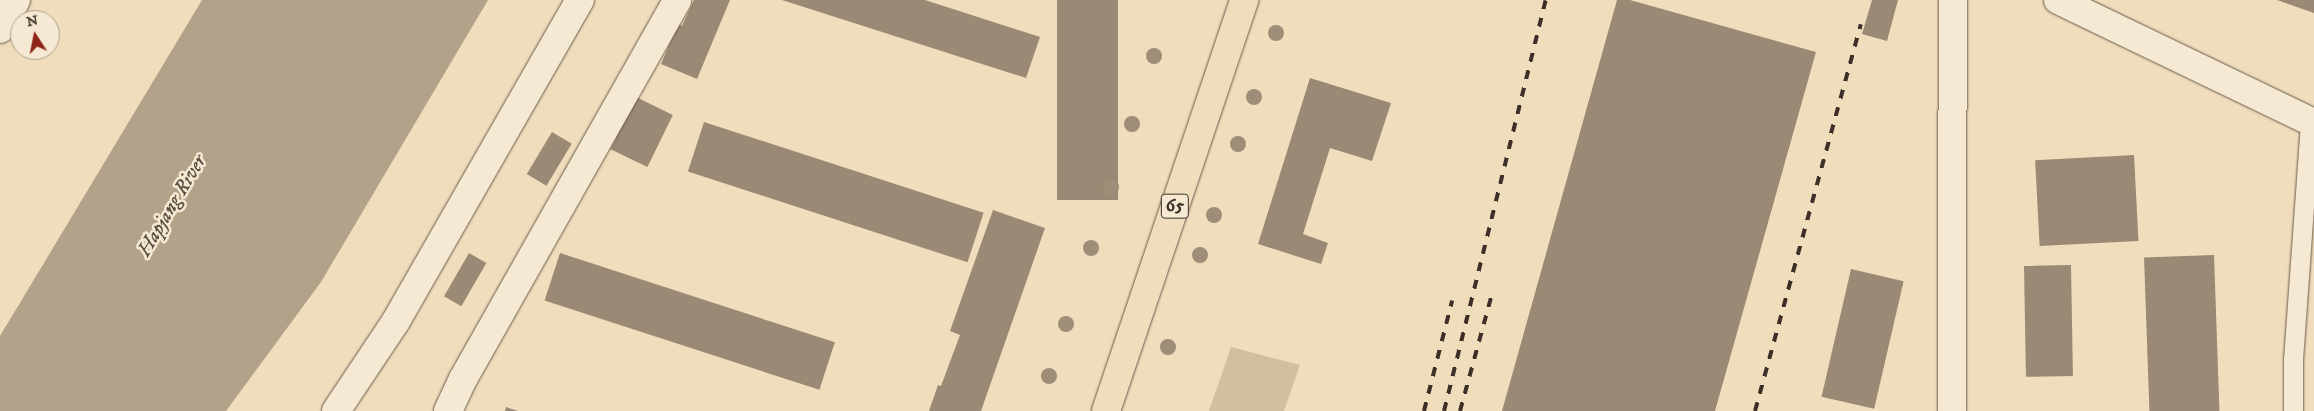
<!DOCTYPE html>
<html>
<head>
<meta charset="utf-8">
<style>
	body { margin:0 }
	#map { position:relative; width:2314px; height:411px; overflow:hidden; background:#efddbb; font-family:"IM FELL DW Pica",serif }
	div>[style] { position:absolute }
	[style*='--x'] { left:calc(var(--x)*1px); top:calc(var(--y)*1px); width:calc(var(--w)*1px); rotate:calc(var(--a)*1deg) }
	.green>* { inset:0; background:#d1bfa2 }
	.water>* { inset:0; background:#b2a289 }
	.building>* { inset:0; background:#9a8974; transform-origin:0 0 }
	.roads { filter:drop-shadow(0 0 1px #6a5a4d) drop-shadow(0 0 1px #6a5a4d) }
	.lane>* { height:19px; margin:-9.5px; padding:0 9.5px; transform-origin:9.5px; border-radius:9.5px; background:#f5e9d3 }
	.street>* { height:28px; margin:-14px; padding:0 14px; transform-origin:14px; border-radius:14px; background:#f5e9d3 }
	.secondary>* { height:28px; margin:-14px; padding:0 14px; transform-origin:14px; border-radius:14px; background:#f5e9d3 }
	.primary>* { height:28px; margin:-14px; padding:0 14px; transform-origin:14px; border-radius:14px; background:#efddbb }
	.rail>* { height:4px; margin-top:-2px; transform-origin:0; background:repeating-linear-gradient(90deg,#3d2f28 0 9px,transparent 0 18px) }
	.trees>* { width:16px; height:16px; margin:-8px; border-radius:50%; background:#9e8d77 }
	span { translate:-50% -50%; white-space:nowrap; text-align:center; line-height:1.15; -webkit-text-stroke:5px #f5e9d3; paint-order:stroke }
	.shield-label span { padding:1px 4px; background:#f5e9d3; border:1px solid; border-radius:4px; -webkit-text-stroke-width:0 }
	.shield-label { font-size:18px; color:#3d2f28; font-weight:700 }
	.water-label { font-size:20px; color:#5a4c40; font-style:italic }
	.north { position:absolute; left:10px; top:10px; width:50px; height:50px; box-sizing:border-box; background:#f5e9d3; border:1px solid #ab9f8f; border-radius:50%; rotate:349deg; font-size:14px; font-weight:700; line-height:20px; text-align:center; color:#3d2f28 }
	.north::after { content:''; display:block; margin:auto; width:18px; height:22px; background:#8f2418; clip-path:polygon(50% 0,100% 100%,50% 72%,0 100%) }
</style>
</head>
<body>
<div id="map">
	<div class="green">
		<i style="clip-path:polygon(1231px 347px,1300px 365px,1284px 411px,1209px 411px)"></i>
	</div>
	<div class="water">
		<i style="clip-path:polygon(202px 0,488px 0,321px 282px,226px 411px,0 411px,0 336px)"></i>
	</div>
	<div class="building">
		<i style="clip-path:polygon(694px 0,730px 0,697px 79px,661px 64px,678px 24px,682px 26px)"></i>
		<i style="clip-path:polygon(782px 0,925px 0,1040px 37px,1026px 78px)"></i>
		<i style="left:1057px;top:0;width:61px;height:200px"></i>
		<i style="clip-path:polygon(1617px 0,1630px 0,1816px 52px,1715px 411px,1502px 411px)"></i>
		<i style="clip-path:polygon(1872px 0,1898px 0,1887px 41px,1862px 34px)"></i>
		<i style="clip-path:polygon(2277px 0,2314px 0,2314px 13px)"></i>
		<i style="clip-path:polygon(1310px 78px,1391px 103px,1372px 161px,1330px 148px,1303px 234px,1328px 243px,1321px 264px,1258px 244px)"></i>
		<i style="left:636px;top:97px;width:41px;height:58px;rotate:26deg"></i>
		<i style="left:704px;top:122px;width:294px;height:52px;rotate:18deg"></i>
		<i style="left:552px;top:132px;width:23px;height:49px;rotate:31deg"></i>
		<i style="left:2134px;top:155px;width:86px;height:99px;rotate:87deg"></i>
		<i style="clip-path:polygon(993px 210px,1045px 228px,981px 411px,929px 411px,938px 385px,941px 386px,960px 335px,950px 331px)"></i>
		<i style="left:469px;top:253px;width:20px;height:50px;rotate:30deg"></i>
		<i style="left:560px;top:253px;width:289px;height:50px;rotate:18deg"></i>
		<i style="left:2214px;top:255px;width:156px;height:70px;rotate:88deg"></i>
		<i style="left:2071px;top:265px;width:111px;height:47px;rotate:89deg"></i>
		<i style="left:1851px;top:269px;width:54px;height:131px;rotate:13deg"></i>
		<i style="clip-path:polygon(506px 407px,518px 411px,505px 411px)"></i>
	</div>
	<div class="roads">
		<div class="lane">
			<i style="--x:2293;--y:411;--w:51;--a:-90"></i>
			<i style="--x:2293;--y:360;--w:240;--a:-85.9"></i>
		</div>
		<div class="street">
			<i style="--x:0;--y:29;--w:33;--a:-61"></i>
			<i style="--x:336;--y:411;--w:108;--a:-56.3"></i>
			<i style="--x:396;--y:321;--w:370;--a:-60.2"></i>
			<i style="--x:448;--y:411;--w:35;--a:-65"></i>
			<i style="--x:463;--y:379;--w:435;--a:-60.5"></i>
			<i style="--x:1952;--y:411;--w:411;--a:-89.9"></i>
		</div>
		<div class="secondary">
			<i style="--x:2058;--y:0;--w:284;--a:25.7"></i>
		</div>
		<div class="primary">
			<i style="--x:1106;--y:411;--w:434;--a:-71.4"></i>
		</div>
	</div>
	<div class="rail">
		<i style="--x:1424;--y:411;--w:114;--a:-75.7"></i>
		<i style="--x:1444;--y:411;--w:423;--a:-76.1"></i>
		<i style="--x:1460;--y:411;--w:121;--a:-74.7"></i>
		<i style="--x:1755;--y:411;--w:401;--a:-74.7"></i>
	</div>
	<div class="trees">
		<i style="left:1276px;top:33px"></i>
		<i style="left:1154px;top:56px"></i>
		<i style="left:1254px;top:97px"></i>
		<i style="left:1132px;top:124px"></i>
		<i style="left:1238px;top:144px"></i>
		<i style="left:1111px;top:187px"></i>
		<i style="left:1214px;top:215px"></i>
		<i style="left:1091px;top:248px"></i>
		<i style="left:1200px;top:255px"></i>
		<i style="left:1066px;top:324px"></i>
		<i style="left:1168px;top:347px"></i>
		<i style="left:1049px;top:376px"></i>
	</div>
	<div class="shield-label">
		<span style="left:1175px;top:206px">65</span>
	</div>
	<div class="water-label">
		<span style="left:172px;top:206px;rotate:-59deg">Hapjang River</span>
	</div>
	<div class="north">N</div>
</div>
</body>
</html>
